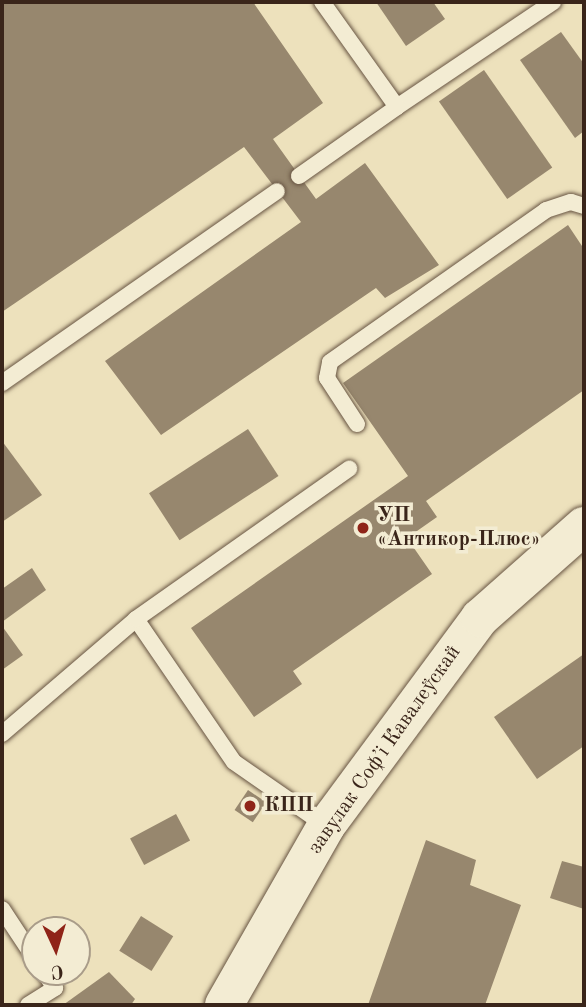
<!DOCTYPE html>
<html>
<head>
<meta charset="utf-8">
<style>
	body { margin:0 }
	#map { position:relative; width:586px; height:1007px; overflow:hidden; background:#ede1bc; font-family:"Old Standard TT",serif }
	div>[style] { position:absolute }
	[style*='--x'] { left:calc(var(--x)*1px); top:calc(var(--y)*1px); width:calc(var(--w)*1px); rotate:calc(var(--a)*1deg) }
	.building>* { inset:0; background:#97876e; transform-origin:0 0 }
	.roads { filter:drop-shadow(0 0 2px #675442) drop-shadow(0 0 2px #675442) }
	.lane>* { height:16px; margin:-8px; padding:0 8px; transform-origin:8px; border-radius:8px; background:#f3ecd3 }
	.secondary>* { height:38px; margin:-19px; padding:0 19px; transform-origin:19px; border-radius:19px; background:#f3ecd3 }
	.dots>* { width:19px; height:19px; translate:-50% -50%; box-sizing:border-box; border:4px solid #f3ecd3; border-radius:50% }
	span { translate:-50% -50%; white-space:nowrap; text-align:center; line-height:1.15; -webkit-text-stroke:7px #f3ecd3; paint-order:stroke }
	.poi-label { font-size:21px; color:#3a251a; font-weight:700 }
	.left { translate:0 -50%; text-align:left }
	.street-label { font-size:21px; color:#3a251a }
	.frame { position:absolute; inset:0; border:4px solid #3a251a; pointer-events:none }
	.north { position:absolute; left:21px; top:916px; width:70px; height:70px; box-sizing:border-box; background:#f3ecd3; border:2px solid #a99c89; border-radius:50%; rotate:176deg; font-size:19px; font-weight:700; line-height:28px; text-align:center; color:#3a251a }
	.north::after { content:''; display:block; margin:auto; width:24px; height:32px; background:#8f2418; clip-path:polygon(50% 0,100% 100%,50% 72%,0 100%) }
</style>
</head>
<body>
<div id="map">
	<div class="building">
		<i style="clip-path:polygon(2px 2px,253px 2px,323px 103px,273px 139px,316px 199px,365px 163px,439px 265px,385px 298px,376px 288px,161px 435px,105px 361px,301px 222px,244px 147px,2px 312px)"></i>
		<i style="clip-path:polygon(376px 2px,433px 2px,445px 19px,406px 46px)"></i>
		<i style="clip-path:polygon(561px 32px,584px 64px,584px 131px,575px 138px,520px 60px)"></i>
		<i style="left:484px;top:70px;width:119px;height:55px;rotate:55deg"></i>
		<i style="clip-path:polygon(568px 225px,584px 249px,584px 390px,426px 501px,437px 517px,407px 538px,432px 574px,293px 671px,302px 684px,254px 717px,191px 628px,408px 476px,343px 383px)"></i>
		<i style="left:248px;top:429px;width:56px;height:118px;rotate:57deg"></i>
		<i style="clip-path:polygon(2px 441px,42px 495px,2px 522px)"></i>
		<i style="clip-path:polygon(32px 568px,46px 590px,2px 622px,2px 589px)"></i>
		<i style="clip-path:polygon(2px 626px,23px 655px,2px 670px)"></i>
		<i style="clip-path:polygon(584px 654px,584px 746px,537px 779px,494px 717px)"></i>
		<i style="left:248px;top:790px;width:22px;height:24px;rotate:34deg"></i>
		<i style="left:176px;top:814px;width:30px;height:52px;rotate:62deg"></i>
		<i style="clip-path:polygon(426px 840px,476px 860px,470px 885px,521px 905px,485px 1005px,368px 1005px)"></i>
		<i style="clip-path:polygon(562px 861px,584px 867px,584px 909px,550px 898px)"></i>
		<i style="left:141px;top:916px;width:38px;height:41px;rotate:32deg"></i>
		<i style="clip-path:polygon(109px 972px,135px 999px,131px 1005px,63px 1005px)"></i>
	</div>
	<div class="roads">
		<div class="lane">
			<i style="--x:397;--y:107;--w:188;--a:-33.9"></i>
			<i style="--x:299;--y:176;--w:120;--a:-35.1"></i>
			<i style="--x:397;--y:107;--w:129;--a:-125.5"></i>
			<i style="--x:2;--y:383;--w:335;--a:-34.9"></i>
			<i style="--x:357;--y:424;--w:55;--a:-123.1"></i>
			<i style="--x:327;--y:378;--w:16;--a:-79"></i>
			<i style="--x:330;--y:362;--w:264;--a:-35.1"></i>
			<i style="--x:546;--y:210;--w:26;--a:-18"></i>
			<i style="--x:571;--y:202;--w:14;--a:17"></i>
			<i style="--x:136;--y:619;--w:173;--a:55.6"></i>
			<i style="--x:234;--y:762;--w:112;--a:34.8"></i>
			<i style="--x:2;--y:734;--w:177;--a:-40.6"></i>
			<i style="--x:136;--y:619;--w:261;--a:-35.2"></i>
			<i style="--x:2;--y:909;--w:60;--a:56.6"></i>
			<i style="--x:28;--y:1005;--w:32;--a:-32"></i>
			<i style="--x:55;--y:988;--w:19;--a:-125"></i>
		</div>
		<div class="secondary">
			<i style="--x:224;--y:1005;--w:206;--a:-60.3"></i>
			<i style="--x:326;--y:826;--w:259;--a:-53.5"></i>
			<i style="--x:480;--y:618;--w:139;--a:-41.5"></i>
		</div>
	</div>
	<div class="dots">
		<i style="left:363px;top:528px;background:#8f2418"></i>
		<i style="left:250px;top:806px;background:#8f2418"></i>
	</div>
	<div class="poi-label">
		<span class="left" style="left:377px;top:528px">УП<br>«Антикор-Плюс»</span>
		<span class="left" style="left:264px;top:806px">КПП</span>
	</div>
	<div class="street-label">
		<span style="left:385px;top:750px;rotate:-55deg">завулак Софʼі Кавалеўскай</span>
	</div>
	<div class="frame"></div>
	<div class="north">С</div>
</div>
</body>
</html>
